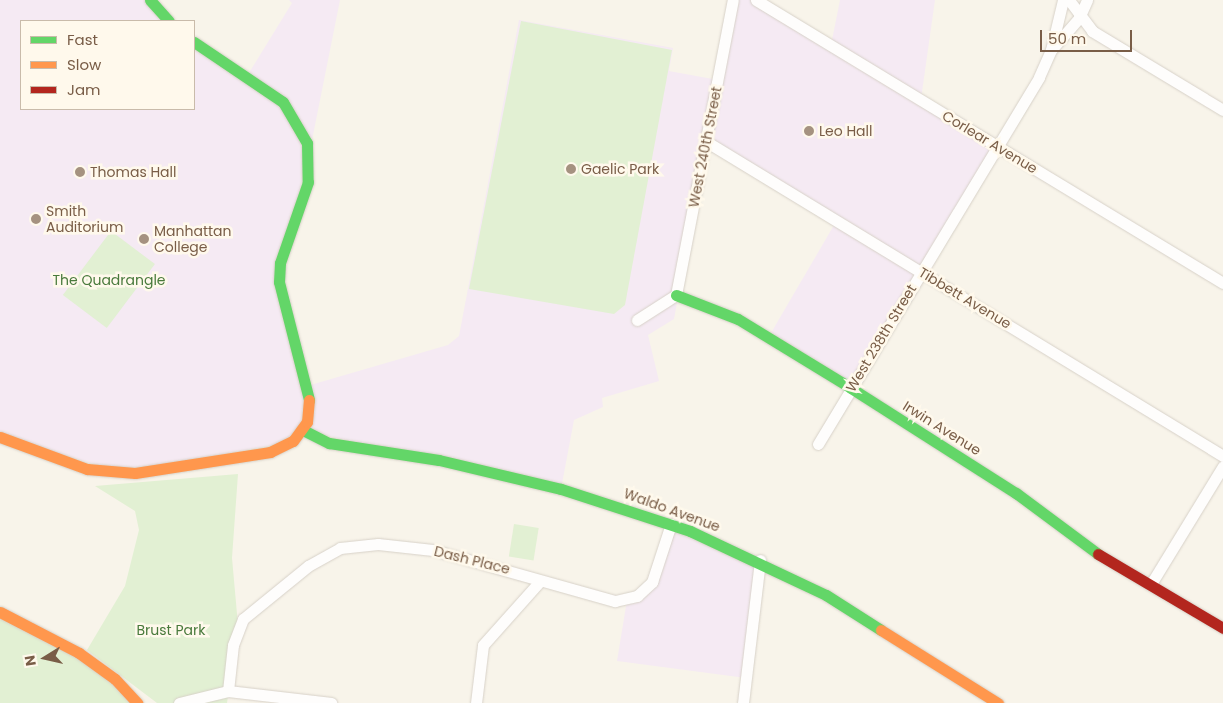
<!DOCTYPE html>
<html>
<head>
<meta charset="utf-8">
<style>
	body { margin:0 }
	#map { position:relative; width:1223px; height:703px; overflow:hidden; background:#f8f4ea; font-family:Poppins,sans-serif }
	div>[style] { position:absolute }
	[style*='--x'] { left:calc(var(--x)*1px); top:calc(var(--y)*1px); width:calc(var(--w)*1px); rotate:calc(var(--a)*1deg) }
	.education>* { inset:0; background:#f5eaf3 }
	.green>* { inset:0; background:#e2f0d3; transform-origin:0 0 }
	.roads { filter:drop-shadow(0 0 1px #d7d1c8) drop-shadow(0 0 1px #d7d1c8) }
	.street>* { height:11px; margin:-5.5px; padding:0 5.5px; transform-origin:5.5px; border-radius:5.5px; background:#fefdfc }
	.fast>* { height:11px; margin:-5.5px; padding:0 5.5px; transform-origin:5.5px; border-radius:5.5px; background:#63d668 }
	.slow>* { height:11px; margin:-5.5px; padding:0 5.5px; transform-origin:5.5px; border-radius:5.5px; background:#ff974d }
	.jam>* { height:11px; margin:-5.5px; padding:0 5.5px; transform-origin:5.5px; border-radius:5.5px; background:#b3261e }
	.dots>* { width:14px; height:14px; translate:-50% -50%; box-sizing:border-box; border:2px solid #fff9ec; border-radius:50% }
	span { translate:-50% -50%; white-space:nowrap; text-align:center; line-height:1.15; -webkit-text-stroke:5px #fff9ec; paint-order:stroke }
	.poi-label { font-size:14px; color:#795d47 }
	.left { translate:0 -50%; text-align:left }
	.street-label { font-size:14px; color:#795d47 }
	.park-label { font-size:14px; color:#497a3c }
	.legend { position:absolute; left:20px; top:20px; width:175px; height:90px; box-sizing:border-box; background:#fff9ec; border:1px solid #c9bbaa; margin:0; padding:6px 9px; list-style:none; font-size:15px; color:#795d47 }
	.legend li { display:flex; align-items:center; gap:10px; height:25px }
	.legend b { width:25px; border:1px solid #c9bbaa }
	.north { position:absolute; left:20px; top:633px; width:50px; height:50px; -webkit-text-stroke:4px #fff9ec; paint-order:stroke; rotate:260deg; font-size:14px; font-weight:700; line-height:20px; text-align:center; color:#795d47 }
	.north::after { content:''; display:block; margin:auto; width:18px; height:22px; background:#795d47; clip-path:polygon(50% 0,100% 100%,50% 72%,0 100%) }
	.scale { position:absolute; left:1040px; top:30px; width:92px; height:22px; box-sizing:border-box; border:2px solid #795d47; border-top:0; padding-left:6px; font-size:15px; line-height:18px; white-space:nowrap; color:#795d47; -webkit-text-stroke:4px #fff9ec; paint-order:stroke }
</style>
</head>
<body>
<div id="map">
	<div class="education">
		<i style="clip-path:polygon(0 0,150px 0,169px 21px,21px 21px,21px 109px,194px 109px,194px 42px,247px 76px,292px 3px,289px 0,340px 0,309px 155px,280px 263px,307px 386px,448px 345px,459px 336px,519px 20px,673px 48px,669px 71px,718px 80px,733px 0,756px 0,831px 45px,840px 0,935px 0,921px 99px,997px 146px,851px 388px,768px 338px,837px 220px,707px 142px,674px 319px,648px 335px,659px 381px,602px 398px,603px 407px,574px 420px,561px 489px,303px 430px,293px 441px,126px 473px,0 437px)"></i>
		<i style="clip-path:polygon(671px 524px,760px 560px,746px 678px,617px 661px,627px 600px,644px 591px)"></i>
	</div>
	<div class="green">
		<i style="clip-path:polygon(521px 21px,672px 50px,625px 305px,614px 314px,469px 289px)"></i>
		<i style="left:111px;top:231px;width:55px;height:80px;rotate:37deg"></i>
		<i style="clip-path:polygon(238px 474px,232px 558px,238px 625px,227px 703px,157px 703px,87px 650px,125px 586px,139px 530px,135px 511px,95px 486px)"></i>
		<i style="left:514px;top:524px;width:25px;height:33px;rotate:9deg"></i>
		<i style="clip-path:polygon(0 612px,63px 644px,137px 703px,0 703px)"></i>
	</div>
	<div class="roads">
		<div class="street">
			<i style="--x:756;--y:0;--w:546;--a:31.22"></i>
			<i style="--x:1069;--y:0;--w:39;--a:53"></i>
			<i style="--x:1092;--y:31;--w:153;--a:31.1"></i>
			<i style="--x:1052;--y:49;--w:41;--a:-48.9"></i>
			<i style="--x:1079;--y:18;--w:20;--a:-66"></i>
			<i style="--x:707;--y:142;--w:604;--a:31.32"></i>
			<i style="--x:637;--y:320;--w:46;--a:-32.7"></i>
			<i style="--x:676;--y:295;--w:300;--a:-79.1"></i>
			<i style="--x:818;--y:444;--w:428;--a:-58.9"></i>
			<i style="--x:1039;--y:77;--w:30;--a:-66"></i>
			<i style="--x:1051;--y:50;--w:51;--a:-76.5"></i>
			<i style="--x:1151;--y:584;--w:138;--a:-58.6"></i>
			<i style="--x:228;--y:691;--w:46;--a:-83.8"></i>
			<i style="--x:233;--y:645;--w:28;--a:-69"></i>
			<i style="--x:243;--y:619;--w:84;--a:-39.2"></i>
			<i style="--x:308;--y:566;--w:37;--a:-29"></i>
			<i style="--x:340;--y:548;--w:38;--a:-6"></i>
			<i style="--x:378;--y:544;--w:55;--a:6.2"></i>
			<i style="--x:433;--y:550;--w:189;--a:15.7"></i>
			<i style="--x:615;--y:601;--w:23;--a:-13"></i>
			<i style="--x:637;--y:596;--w:21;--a:-43"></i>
			<i style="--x:652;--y:582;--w:61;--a:-71.9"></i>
			<i style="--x:179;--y:703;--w:50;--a:-13.8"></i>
			<i style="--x:228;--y:691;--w:104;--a:6.6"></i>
			<i style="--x:476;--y:703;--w:58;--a:-83.1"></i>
			<i style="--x:483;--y:645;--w:86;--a:-48.3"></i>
			<i style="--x:743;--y:703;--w:144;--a:-83.2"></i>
		</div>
		<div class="fast">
			<i style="--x:150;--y:0;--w:28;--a:48"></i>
			<i style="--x:194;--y:42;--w:107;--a:34"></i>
			<i style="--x:283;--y:102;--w:48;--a:59.7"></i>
			<i style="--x:307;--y:143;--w:39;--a:89"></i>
			<i style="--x:308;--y:182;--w:86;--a:109.1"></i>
			<i style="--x:280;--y:263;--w:19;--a:93"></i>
			<i style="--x:279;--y:282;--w:122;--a:75.7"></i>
			<i style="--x:676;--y:295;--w:66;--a:21.2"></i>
			<i style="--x:738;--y:319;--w:132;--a:31.4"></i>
			<i style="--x:851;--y:388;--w:196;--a:32.5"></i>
			<i style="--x:1016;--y:493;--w:102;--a:36.6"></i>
			<i style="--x:303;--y:430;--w:29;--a:27"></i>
			<i style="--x:329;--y:443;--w:111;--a:8.8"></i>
			<i style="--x:439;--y:460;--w:125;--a:13.4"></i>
			<i style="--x:561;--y:489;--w:136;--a:18"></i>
			<i style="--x:690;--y:531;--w:150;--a:25.2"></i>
			<i style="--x:826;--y:595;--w:65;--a:32.5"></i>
		</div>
		<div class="slow">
			<i style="--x:0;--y:437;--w:93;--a:20.2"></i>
			<i style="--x:87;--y:469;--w:48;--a:4.8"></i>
			<i style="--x:135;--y:473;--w:137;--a:-8.8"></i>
			<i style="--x:270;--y:452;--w:25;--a:-26"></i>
			<i style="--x:293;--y:441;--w:24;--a:-54"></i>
			<i style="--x:307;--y:422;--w:22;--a:-85"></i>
			<i style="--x:0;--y:612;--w:89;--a:27.4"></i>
			<i style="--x:79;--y:653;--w:44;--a:35.8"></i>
			<i style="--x:115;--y:679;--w:33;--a:47"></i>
			<i style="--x:881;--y:630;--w:138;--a:32"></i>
		</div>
		<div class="jam">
			<i style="--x:1098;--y:554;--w:145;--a:30.6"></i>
		</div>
	</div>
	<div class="dots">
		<i style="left:809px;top:131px;background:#a59280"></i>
		<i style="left:571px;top:169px;background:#a59280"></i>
		<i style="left:80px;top:172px;background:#a59280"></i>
		<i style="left:36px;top:219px;background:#a59280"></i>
		<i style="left:144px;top:239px;background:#a59280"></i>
	</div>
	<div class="poi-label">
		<span class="left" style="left:819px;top:131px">Leo Hall</span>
		<span class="left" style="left:581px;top:169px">Gaelic Park</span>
		<span class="left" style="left:90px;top:172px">Thomas Hall</span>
		<span class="left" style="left:46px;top:219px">Smith<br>Auditorium</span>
		<span class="left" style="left:154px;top:239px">Manhattan<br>College</span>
	</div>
	<div class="street-label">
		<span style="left:990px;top:142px;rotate:31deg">Corlear Avenue</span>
		<span style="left:705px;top:147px;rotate:-79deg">West 240th Street</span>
		<span style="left:965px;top:298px;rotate:31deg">Tibbett Avenue</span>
		<span style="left:881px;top:338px;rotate:-59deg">West 238th Street</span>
		<span style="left:942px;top:428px;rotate:32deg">Irwin Avenue</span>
		<span style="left:672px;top:510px;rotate:20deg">Waldo Avenue</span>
		<span style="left:472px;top:560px;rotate:14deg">Dash Place</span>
	</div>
	<div class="park-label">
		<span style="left:109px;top:280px">The Quadrangle</span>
		<span style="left:171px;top:630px">Brust Park</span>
	</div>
	<ul class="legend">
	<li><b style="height:6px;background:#63d668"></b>Fast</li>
	<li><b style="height:6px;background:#ff974d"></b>Slow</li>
	<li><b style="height:6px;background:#b3261e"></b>Jam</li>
	</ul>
	<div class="north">N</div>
	<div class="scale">50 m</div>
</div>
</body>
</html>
